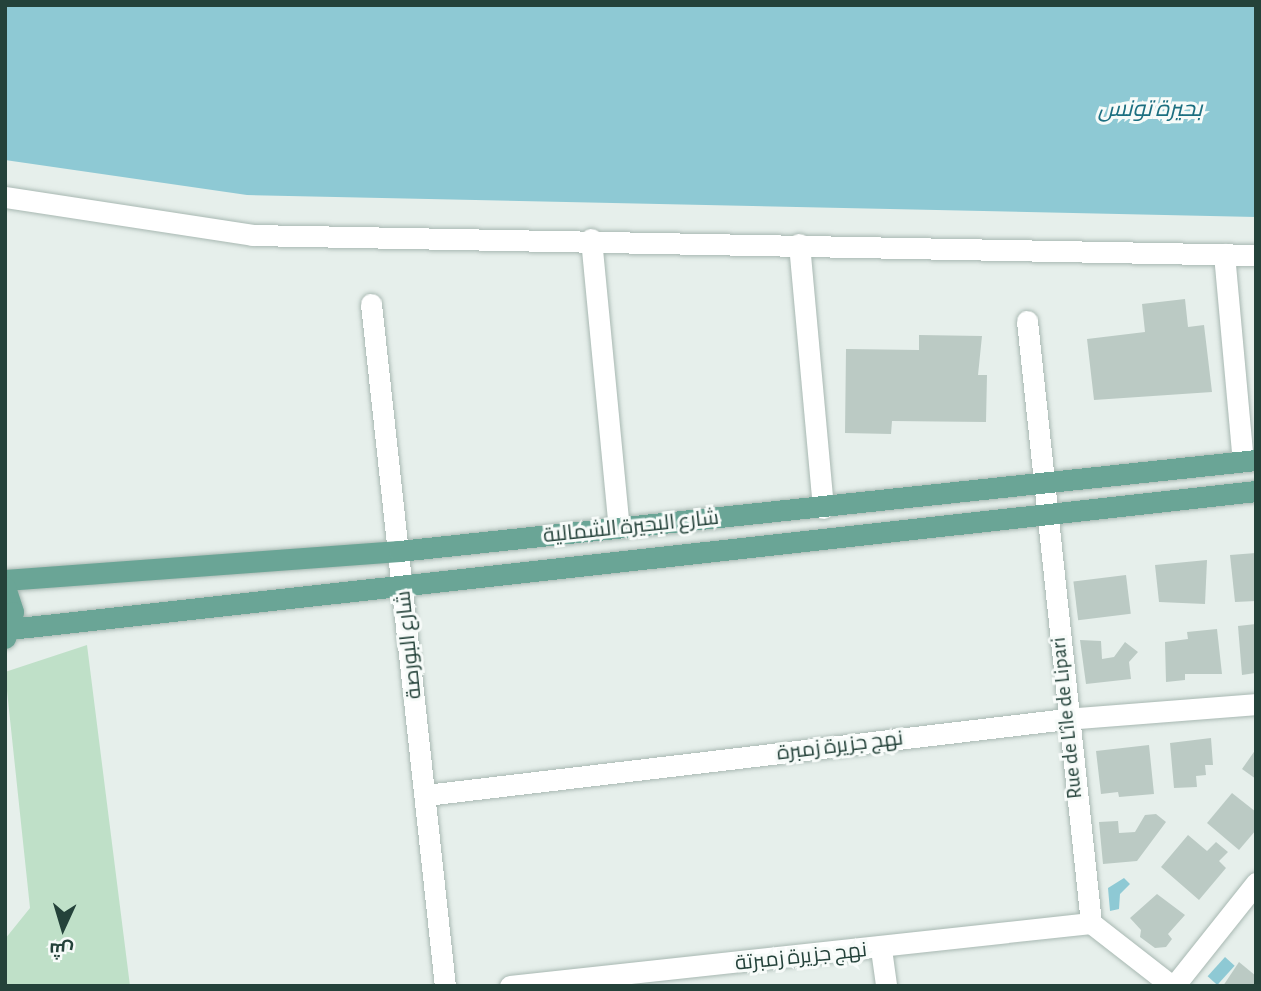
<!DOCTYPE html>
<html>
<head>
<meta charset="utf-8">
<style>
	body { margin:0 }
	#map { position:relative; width:1261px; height:991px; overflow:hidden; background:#e6efeb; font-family:"Alegreya Sans",Cairo,sans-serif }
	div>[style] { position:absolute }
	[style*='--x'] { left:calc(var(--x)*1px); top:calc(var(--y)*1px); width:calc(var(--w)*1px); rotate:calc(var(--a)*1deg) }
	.green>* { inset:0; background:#bfe0c8 }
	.water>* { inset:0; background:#8ec9d4; transform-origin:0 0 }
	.building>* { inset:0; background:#bbcac4; transform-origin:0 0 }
	.roads { filter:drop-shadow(0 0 2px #a8b8b2) drop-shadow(0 0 2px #a8b8b2) }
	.minor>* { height:21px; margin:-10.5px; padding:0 10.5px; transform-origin:10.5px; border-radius:10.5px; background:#fff }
	.major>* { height:21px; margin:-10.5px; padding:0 10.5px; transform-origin:10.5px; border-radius:10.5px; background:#6aa596 }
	span { translate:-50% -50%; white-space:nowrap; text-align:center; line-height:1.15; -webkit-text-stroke:6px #f7fbf9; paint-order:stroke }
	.street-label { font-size:21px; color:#24423a }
	.water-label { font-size:23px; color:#1c6f80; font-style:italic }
	.frame { position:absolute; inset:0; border:7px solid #24423a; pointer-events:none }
	.north { position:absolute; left:28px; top:893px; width:70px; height:70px; -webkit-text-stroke:5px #f7fbf9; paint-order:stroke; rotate:184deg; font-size:19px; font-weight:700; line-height:28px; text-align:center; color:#24423a }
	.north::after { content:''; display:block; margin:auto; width:24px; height:32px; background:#24423a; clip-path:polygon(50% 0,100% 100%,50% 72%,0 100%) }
</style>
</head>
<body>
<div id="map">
	<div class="green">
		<i style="clip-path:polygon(87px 645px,130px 986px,5px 986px,5px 939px,30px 908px,5px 672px)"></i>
	</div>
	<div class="water">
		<i style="clip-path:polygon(5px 5px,1256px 5px,1256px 217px,247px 195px,5px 160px)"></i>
		<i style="clip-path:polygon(1124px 878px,1130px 884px,1120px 894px,1119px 909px,1110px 911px,1108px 888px)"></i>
		<i style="left:1225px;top:957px;width:13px;height:26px;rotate:42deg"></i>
	</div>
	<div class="building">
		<i style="clip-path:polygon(1185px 299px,1188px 327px,1204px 325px,1212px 392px,1094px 400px,1087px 339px,1145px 332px,1142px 304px)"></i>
		<i style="clip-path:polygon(919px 335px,982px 336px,978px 375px,987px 375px,986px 422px,892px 421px,891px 434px,845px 433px,846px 349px,919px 350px)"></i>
		<i style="clip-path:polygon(1256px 553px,1256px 601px,1235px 602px,1230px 555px)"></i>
		<i style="clip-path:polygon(1207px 560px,1205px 604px,1159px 602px,1155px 565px)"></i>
		<i style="left:1126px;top:575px;width:39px;height:53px;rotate:83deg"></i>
		<i style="clip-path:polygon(1256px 624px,1255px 673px,1242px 675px,1238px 626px)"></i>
		<i style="clip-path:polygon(1217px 629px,1222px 674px,1185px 674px,1185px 680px,1166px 682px,1165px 642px,1188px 639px,1187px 632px)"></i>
		<i style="clip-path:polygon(1080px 640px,1101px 641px,1102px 659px,1114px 657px,1125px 642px,1138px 652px,1129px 662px,1131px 679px,1086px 684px)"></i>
		<i style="clip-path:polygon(1211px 738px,1213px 765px,1205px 765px,1206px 775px,1196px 776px,1197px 787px,1174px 788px,1170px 743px)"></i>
		<i style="clip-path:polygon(1149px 745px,1154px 794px,1119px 797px,1118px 792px,1101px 794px,1096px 751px)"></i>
		<i style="clip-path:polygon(1256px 749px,1256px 779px,1242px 769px)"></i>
		<i style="clip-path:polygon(1232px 793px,1256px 812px,1256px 830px,1239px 850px,1207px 823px)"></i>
		<i style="clip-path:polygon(1156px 814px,1166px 822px,1137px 861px,1103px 864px,1099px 822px,1118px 821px,1119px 833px,1135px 832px,1145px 815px)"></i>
		<i style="clip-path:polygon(1188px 835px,1207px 851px,1216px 842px,1228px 852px,1219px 861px,1226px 868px,1199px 900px,1161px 867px)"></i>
		<i style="clip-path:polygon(1157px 894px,1185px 915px,1168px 934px,1172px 939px,1166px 947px,1155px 948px,1140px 937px,1141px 930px,1130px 918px)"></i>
		<i style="clip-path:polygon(1239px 962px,1256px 976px,1256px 986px,1223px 986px)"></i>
	</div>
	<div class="roads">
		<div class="minor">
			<i style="--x:5;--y:197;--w:250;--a:8.7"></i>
			<i style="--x:252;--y:235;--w:1004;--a:1.14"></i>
			<i style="--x:591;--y:239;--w:290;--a:84.5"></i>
			<i style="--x:799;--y:244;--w:265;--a:84.8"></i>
			<i style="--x:1224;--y:254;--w:208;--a:84.8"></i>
			<i style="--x:371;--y:304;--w:686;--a:83.81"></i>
			<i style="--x:1027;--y:321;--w:605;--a:83.93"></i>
			<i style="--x:426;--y:795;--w:644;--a:-6.77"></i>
			<i style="--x:1066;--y:719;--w:191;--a:-4.5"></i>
			<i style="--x:1091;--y:923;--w:103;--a:37.9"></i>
			<i style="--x:881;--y:949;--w:37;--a:82"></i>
			<i style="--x:510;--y:986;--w:584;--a:-6.19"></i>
			<i style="--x:1174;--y:986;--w:132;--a:-51.5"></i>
		</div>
		<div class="major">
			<i style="--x:5;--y:580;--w:395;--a:-4.2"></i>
			<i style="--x:399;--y:551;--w:862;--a:-6.06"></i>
			<i style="--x:5;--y:587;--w:26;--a:72"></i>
			<i style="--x:13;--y:612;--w:27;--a:107"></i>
			<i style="--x:10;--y:629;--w:1254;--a:-6.32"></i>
		</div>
	</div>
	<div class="street-label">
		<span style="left:631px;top:527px;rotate:-6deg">شارع البحيرة الشمالية</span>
		<span style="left:409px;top:645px;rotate:-96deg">شارع البورصة</span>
		<span style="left:1067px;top:718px;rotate:-96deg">Rue de L'île de Lipari</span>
		<span style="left:840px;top:746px;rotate:-7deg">نهج جزيرة زمبرة</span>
		<span style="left:801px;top:957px;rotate:-6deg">نهج جزيرة زمبرتة</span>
	</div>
	<div class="water-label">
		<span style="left:1150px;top:110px">بحيرة تونس</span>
	</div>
	<div class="frame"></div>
	<div class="north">ش</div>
</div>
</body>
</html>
